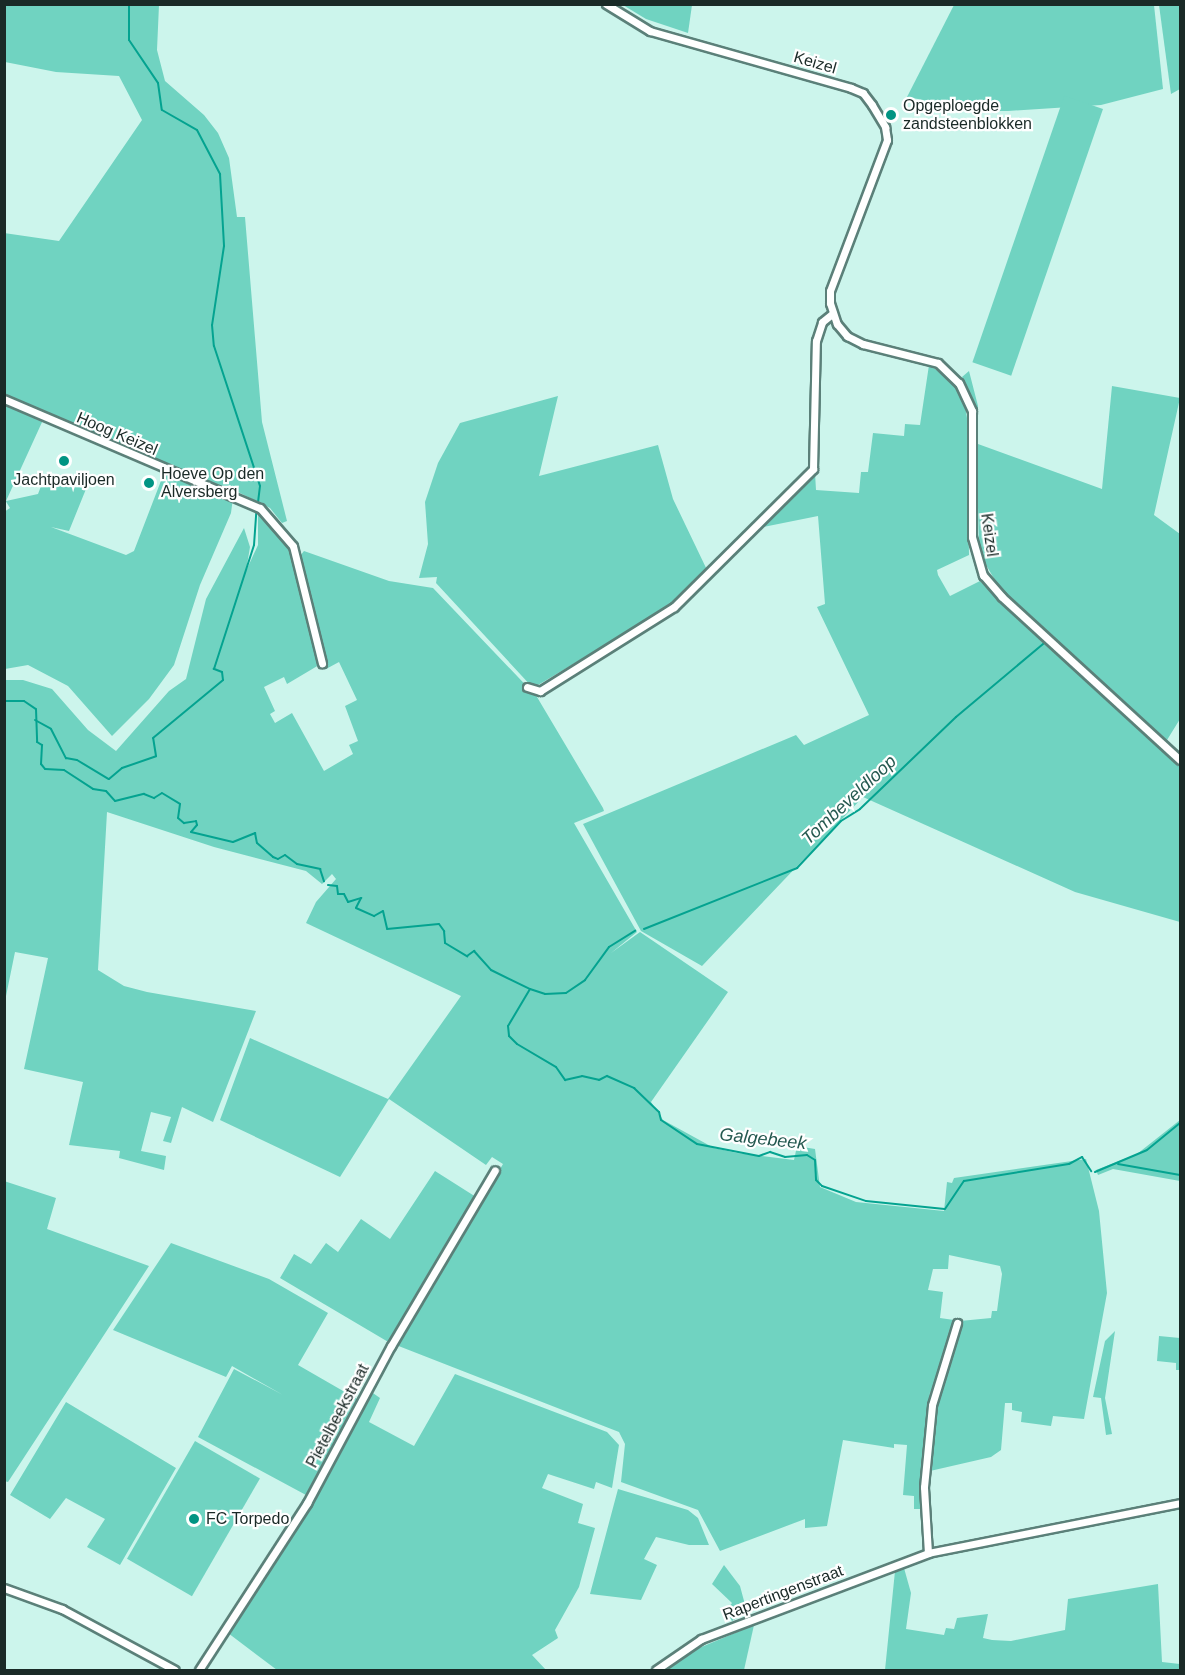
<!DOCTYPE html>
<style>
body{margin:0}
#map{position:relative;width:1185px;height:1675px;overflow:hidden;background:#ccf5ec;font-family:Arial,sans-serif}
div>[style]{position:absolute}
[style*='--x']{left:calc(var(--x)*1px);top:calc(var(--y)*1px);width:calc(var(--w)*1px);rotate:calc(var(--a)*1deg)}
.green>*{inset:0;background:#70d3c1;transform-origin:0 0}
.stream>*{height:2px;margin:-1px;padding:0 1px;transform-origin:1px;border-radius:1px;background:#04a390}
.roads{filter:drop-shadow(2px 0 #5b8079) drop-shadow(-2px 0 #5b8079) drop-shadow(0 2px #5b8079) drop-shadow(0 -2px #5b8079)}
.minor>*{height:7px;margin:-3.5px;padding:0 3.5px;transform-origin:3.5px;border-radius:3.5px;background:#fff}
.dots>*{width:16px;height:16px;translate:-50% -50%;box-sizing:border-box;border:3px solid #fff;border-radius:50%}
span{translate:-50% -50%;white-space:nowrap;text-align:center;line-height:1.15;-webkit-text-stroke:4.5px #fff;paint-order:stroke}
.street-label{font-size:16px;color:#1a2a27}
.poi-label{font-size:16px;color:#1a2a27}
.left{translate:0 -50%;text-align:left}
.water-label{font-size:18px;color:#255950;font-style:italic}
.frame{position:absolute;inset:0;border:6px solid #1a2a27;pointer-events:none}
</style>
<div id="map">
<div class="green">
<i style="clip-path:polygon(5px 5px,159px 5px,157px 50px,165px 81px,204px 115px,218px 133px,229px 158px,237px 217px,245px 217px,262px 422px,287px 521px,282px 523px,270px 508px,234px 490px,231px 513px,200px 585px,174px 665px,149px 699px,112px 736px,68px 686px,28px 665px,5px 669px,4px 512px,10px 508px,5px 500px,5px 403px,43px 420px,6px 501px,38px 494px,46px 473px,86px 489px,69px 531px,51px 527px,126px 555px,134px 551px,164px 473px,186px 482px,188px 475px,5px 394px,4px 233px,59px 241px,142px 120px,119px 76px,56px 72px,5px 62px)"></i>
<i style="clip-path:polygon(623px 5px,692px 5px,688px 33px,646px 19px)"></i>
<i style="clip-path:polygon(954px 5px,1154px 5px,1163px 89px,1101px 105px,1008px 111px,983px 111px,907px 97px)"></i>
<i style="clip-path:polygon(1159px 5px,1180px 5px,1180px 89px,1171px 94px)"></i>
<i style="left:1103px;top:109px;width:282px;height:41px;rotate:109deg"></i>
<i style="clip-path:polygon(929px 365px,952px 380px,965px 404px,967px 418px,969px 555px,937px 570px,938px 575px,950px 596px,980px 581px,1038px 636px,1044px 629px,999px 587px,979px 553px,976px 414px,962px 377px,969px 371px,978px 406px,978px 444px,1102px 489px,1112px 386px,1180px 398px,1154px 515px,1180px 534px,1180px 719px,1167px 740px,1180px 753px,1180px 922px,1075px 892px,863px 797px,702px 966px,641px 931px,583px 824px,796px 735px,804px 745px,869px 715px,817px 607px,825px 604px,818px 516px,758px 528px,815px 473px,816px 490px,859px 493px,861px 472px,868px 472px,873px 433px,904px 436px,905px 424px,920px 425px)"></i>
<i style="clip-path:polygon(558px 396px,539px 476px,658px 445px,673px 499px,708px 572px,669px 607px,533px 688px,436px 583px,437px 577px,419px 578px,428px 544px,425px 502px,438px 463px,460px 423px)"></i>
<i style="clip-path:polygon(258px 514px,268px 518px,293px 554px,319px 665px,287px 684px,284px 677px,264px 687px,275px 711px,270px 714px,275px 723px,292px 713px,324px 771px,353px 754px,349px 745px,358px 741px,345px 706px,357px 700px,339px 662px,326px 669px,300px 556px,304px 551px,389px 581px,433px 588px,537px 697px,603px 808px,604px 811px,574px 823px,637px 932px,611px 953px,640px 932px,728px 992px,651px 1102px,663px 1120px,714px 1148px,737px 1153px,794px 1160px,797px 1146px,815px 1149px,820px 1187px,856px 1202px,944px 1211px,947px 1182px,952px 1183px,954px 1178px,1086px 1159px,1099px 1211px,1107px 1293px,1084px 1419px,1053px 1416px,1051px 1426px,1021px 1422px,1022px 1412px,1012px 1410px,1012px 1403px,1005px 1403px,1001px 1450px,991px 1457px,930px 1471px,934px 1420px,960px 1321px,991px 1318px,992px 1311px,997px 1311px,1002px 1274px,1000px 1266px,949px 1255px,948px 1269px,933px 1269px,928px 1290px,943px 1292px,940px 1318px,954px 1320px,934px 1392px,930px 1392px,920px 1509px,914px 1509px,914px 1496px,903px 1495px,907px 1445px,894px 1444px,894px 1448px,843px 1440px,827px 1526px,805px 1528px,805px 1519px,720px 1551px,698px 1510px,621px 1482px,625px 1444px,619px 1432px,396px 1345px,503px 1164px,492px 1157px,486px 1165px,389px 1099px,340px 1177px,220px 1120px,250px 1038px,388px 1099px,461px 996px,306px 923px,316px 902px,336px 879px,332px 874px,322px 884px,306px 871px,214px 847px,107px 812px,98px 970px,124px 986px,147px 992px,256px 1011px,213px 1122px,182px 1107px,171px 1143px,163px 1141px,171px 1117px,151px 1112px,141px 1151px,166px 1156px,164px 1170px,119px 1158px,120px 1151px,69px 1145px,83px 1082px,24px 1069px,48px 958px,15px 952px,5px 1001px,5px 680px,23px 680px,52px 689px,88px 730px,116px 751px,169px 691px,186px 679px,206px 599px,244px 528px,250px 547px,246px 571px,258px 545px)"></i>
<i style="clip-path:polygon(1180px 1120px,1180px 1181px,1113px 1169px,1098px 1175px,1096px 1170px,1137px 1154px)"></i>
<i style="clip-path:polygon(435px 1171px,476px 1197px,390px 1343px,280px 1278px,294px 1254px,311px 1264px,326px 1243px,338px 1252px,361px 1219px,390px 1239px)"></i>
<i style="clip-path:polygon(4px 1181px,56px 1198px,47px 1229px,149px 1266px,8px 1482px,4px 1481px)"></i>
<i style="clip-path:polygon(171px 1243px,269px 1279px,328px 1313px,298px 1365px,357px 1399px,306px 1495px,198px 1437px,234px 1369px,283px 1395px,232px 1366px,226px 1377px,113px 1330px)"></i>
<i style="clip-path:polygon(1115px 1331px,1105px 1398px,1112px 1434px,1106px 1435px,1101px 1398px,1093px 1397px,1105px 1341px)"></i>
<i style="clip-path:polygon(1159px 1336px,1180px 1338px,1180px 1370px,1176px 1370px,1176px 1363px,1157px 1361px)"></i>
<i style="clip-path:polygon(455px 1374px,607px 1432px,619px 1445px,612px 1488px,596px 1482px,594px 1489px,548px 1474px,542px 1488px,583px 1504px,578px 1523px,595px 1528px,579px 1587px,555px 1630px,558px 1638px,532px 1655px,546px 1670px,277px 1670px,228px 1633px,309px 1504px,370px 1391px,380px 1398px,369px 1422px,414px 1446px)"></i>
<i style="clip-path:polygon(66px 1402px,176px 1468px,120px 1565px,87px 1547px,105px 1519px,66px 1498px,50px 1519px,10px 1495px)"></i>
<i style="left:195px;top:1441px;width:75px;height:136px;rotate:30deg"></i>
<i style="clip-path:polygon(618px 1489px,688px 1510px,698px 1518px,709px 1545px,689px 1545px,656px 1537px,644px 1559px,657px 1565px,641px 1600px,590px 1594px)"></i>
<i style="clip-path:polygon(724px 1565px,740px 1586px,747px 1612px,732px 1621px,726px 1611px,732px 1603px,712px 1584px)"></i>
<i style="clip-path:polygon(904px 1568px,911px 1593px,906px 1629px,944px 1635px,946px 1628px,954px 1629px,957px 1618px,988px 1614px,983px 1638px,992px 1640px,1011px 1641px,1065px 1630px,1068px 1599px,1158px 1584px,1162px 1662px,1180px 1664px,1180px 1670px,885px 1670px,895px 1571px)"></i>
<i style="clip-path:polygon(754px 1625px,744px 1670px,666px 1670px,692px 1651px)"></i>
</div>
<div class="stream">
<i style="--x:129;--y:4;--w:36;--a:90"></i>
<i style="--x:129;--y:40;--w:52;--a:56"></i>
<i style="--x:158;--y:83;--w:27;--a:82"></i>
<i style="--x:162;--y:110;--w:40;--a:29.7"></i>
<i style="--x:197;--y:130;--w:50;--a:62.4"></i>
<i style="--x:220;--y:174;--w:72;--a:86.8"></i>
<i style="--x:224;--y:246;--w:80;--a:98.6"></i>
<i style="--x:212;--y:325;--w:21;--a:85"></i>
<i style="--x:214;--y:346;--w:147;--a:71.8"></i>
<i style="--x:260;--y:486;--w:16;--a:97"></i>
<i style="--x:4;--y:701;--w:20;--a:0"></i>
<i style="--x:24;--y:701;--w:14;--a:34"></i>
<i style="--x:36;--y:709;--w:33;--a:88"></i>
<i style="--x:37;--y:742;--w:6;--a:31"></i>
<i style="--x:42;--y:745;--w:19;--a:93"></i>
<i style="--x:41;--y:764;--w:6;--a:51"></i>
<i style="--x:45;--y:769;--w:19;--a:3"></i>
<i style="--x:64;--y:770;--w:35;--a:33"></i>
<i style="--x:93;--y:789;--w:13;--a:9"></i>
<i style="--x:106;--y:791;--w:13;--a:48"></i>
<i style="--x:115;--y:801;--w:30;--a:-14"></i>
<i style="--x:144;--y:794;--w:11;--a:22"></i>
<i style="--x:154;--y:798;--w:9;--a:-32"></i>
<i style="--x:162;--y:793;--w:21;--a:31"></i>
<i style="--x:180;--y:804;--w:14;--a:98"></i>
<i style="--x:178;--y:818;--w:8;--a:40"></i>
<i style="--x:184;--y:823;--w:12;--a:-9"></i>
<i style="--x:196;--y:821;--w:4;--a:76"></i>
<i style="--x:197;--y:825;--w:9;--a:131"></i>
<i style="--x:191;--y:832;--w:43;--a:13.4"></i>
<i style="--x:233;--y:842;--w:24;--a:-22"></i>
<i style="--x:255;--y:833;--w:10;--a:79"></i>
<i style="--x:257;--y:843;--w:21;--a:41"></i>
<i style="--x:273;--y:857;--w:5;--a:22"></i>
<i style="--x:278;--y:859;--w:8;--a:-30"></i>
<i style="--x:285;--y:855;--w:15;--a:37"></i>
<i style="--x:297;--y:864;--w:24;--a:12"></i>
<i style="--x:320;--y:869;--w:13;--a:72"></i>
<i style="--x:35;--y:720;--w:18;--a:29"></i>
<i style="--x:51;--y:729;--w:33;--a:63"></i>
<i style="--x:66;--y:758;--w:11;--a:10"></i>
<i style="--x:77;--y:760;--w:37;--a:31"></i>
<i style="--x:109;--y:779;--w:17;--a:-40"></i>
<i style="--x:122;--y:768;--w:36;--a:-19"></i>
<i style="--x:156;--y:756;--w:18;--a:-99"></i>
<i style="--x:153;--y:738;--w:91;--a:-39.6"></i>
<i style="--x:223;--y:680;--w:8;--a:-97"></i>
<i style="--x:222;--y:672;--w:9;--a:-159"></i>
<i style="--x:214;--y:669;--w:130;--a:-72.1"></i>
<i style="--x:254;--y:545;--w:32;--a:-86"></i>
<i style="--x:328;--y:885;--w:9;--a:6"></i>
<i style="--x:337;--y:886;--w:8;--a:83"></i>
<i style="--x:338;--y:894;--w:6;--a:0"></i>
<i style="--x:344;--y:894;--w:9;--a:63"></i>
<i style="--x:348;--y:902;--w:14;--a:-17"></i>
<i style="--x:361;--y:898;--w:11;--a:117"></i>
<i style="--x:356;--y:908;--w:20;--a:24"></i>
<i style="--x:374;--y:916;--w:10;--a:-29"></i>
<i style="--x:383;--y:911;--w:18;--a:77"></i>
<i style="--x:387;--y:929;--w:52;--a:-5.5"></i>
<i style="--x:439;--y:924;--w:9;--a:54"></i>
<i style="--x:444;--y:931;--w:12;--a:85"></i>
<i style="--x:445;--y:943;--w:26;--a:31"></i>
<i style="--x:467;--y:956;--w:9;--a:-36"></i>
<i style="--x:474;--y:951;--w:25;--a:48"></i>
<i style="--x:491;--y:970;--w:43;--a:26"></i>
<i style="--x:530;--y:989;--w:43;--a:120.7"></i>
<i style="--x:508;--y:1026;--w:10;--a:84"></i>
<i style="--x:509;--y:1036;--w:11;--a:45"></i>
<i style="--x:517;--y:1044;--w:45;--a:30.5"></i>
<i style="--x:556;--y:1067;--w:16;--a:55"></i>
<i style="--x:565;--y:1080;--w:17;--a:-13"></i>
<i style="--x:582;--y:1076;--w:17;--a:13"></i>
<i style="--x:599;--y:1080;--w:9;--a:-27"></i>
<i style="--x:607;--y:1076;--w:30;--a:24"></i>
<i style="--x:634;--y:1088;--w:35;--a:44"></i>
<i style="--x:659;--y:1112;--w:8;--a:76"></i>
<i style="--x:661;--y:1120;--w:43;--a:33.7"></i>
<i style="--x:697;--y:1144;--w:63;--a:11"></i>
<i style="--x:759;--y:1156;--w:12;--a:-20"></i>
<i style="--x:770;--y:1152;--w:16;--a:18"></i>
<i style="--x:785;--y:1157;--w:22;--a:-5"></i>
<i style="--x:807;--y:1155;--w:9;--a:32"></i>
<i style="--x:815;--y:1160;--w:20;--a:87"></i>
<i style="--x:816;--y:1180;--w:8;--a:45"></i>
<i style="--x:822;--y:1186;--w:46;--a:18.8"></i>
<i style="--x:866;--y:1201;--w:79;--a:5.8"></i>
<i style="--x:945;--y:1209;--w:34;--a:-56"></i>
<i style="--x:964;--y:1181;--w:106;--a:-9.2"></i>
<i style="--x:1069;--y:1164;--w:15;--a:-28"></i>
<i style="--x:1082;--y:1157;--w:17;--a:57"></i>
<i style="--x:644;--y:929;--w:165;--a:-21.7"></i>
<i style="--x:797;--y:868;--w:64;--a:-46.9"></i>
<i style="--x:841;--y:821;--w:22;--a:-32"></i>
<i style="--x:860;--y:809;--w:133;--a:-43.8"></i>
<i style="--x:956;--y:717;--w:114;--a:-40"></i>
<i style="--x:530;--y:989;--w:16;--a:18"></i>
<i style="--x:545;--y:994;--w:21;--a:-3"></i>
<i style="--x:566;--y:993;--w:23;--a:-34"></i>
<i style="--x:585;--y:980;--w:41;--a:-54"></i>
<i style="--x:609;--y:947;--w:31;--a:-32"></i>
<i style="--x:1118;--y:1164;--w:63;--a:10.1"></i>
<i style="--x:1095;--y:1172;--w:56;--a:-22.9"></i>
<i style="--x:1147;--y:1150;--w:43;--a:-39.3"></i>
</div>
<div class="roads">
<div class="minor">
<i style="--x:606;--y:4;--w:52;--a:31.5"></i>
<i style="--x:650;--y:31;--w:209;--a:15.8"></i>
<i style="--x:851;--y:88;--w:13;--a:23"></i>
<i style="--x:863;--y:93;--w:15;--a:53"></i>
<i style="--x:872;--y:105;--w:26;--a:59"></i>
<i style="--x:885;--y:127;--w:13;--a:81"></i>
<i style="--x:887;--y:140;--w:161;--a:110.7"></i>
<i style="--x:830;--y:291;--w:12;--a:90"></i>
<i style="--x:830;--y:303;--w:22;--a:72"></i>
<i style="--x:837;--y:324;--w:16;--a:50"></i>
<i style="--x:847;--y:336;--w:18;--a:27"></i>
<i style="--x:863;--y:344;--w:77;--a:14.2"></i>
<i style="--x:938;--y:363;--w:29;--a:44"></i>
<i style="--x:959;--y:383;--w:31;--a:65"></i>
<i style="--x:972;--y:411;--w:126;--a:90"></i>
<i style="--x:972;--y:537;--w:40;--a:74"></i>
<i style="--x:983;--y:575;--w:29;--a:49"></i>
<i style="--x:1002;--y:597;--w:241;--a:42.5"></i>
<i style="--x:4;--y:399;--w:278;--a:23.1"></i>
<i style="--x:260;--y:508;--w:50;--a:49"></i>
<i style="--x:293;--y:546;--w:121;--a:76.1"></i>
<i style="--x:527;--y:687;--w:14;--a:17"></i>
<i style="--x:540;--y:691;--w:158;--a:-32.1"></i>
<i style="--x:674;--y:607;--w:196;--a:-44.8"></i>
<i style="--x:813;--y:469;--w:128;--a:-88.7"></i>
<i style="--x:816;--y:341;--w:20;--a:-72"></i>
<i style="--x:822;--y:322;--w:14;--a:-39"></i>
<i style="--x:928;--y:1553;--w:66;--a:-93.5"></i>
<i style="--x:924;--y:1487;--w:82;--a:-84.4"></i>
<i style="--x:932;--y:1405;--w:86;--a:-73"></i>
<i style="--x:4;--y:1588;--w:62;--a:19.9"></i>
<i style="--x:62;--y:1609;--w:128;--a:28.4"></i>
<i style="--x:199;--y:1670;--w:199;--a:-57.1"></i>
<i style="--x:307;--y:1503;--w:178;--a:-61.9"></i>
<i style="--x:391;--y:1346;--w:204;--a:-59.4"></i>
<i style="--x:656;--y:1670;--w:55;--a:-34.6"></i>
<i style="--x:701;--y:1639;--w:243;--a:-20.7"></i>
<i style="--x:928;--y:1553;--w:257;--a:-11.2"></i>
</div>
</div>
<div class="dots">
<i style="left:891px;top:115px;background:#019483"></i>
<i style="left:64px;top:461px;background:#019483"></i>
<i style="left:149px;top:483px;background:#019483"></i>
<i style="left:194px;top:1519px;background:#019483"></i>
</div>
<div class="street-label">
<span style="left:815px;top:63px;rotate:16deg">Keizel</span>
<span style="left:117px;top:434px;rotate:23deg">Hoog Keizel</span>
<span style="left:989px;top:535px;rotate:82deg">Keizel</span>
<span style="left:338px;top:1416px;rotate:-62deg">Pietelbeekstraat</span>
<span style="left:783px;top:1593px;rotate:-21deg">Rapertingenstraat</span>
</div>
<div class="poi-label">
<span class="left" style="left:903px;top:115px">Opgeploegde<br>zandsteenblokken</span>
<span class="left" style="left:161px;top:483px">Hoeve Op den<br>Alversberg</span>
<span style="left:64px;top:480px">Jachtpaviljoen</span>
<span class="left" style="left:206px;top:1519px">FC Torpedo</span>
</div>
<div class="water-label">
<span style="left:849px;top:800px;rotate:-43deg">Tombeveldloop</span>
<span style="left:763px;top:1139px;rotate:6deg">Galgebeek</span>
</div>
<div class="frame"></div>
</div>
